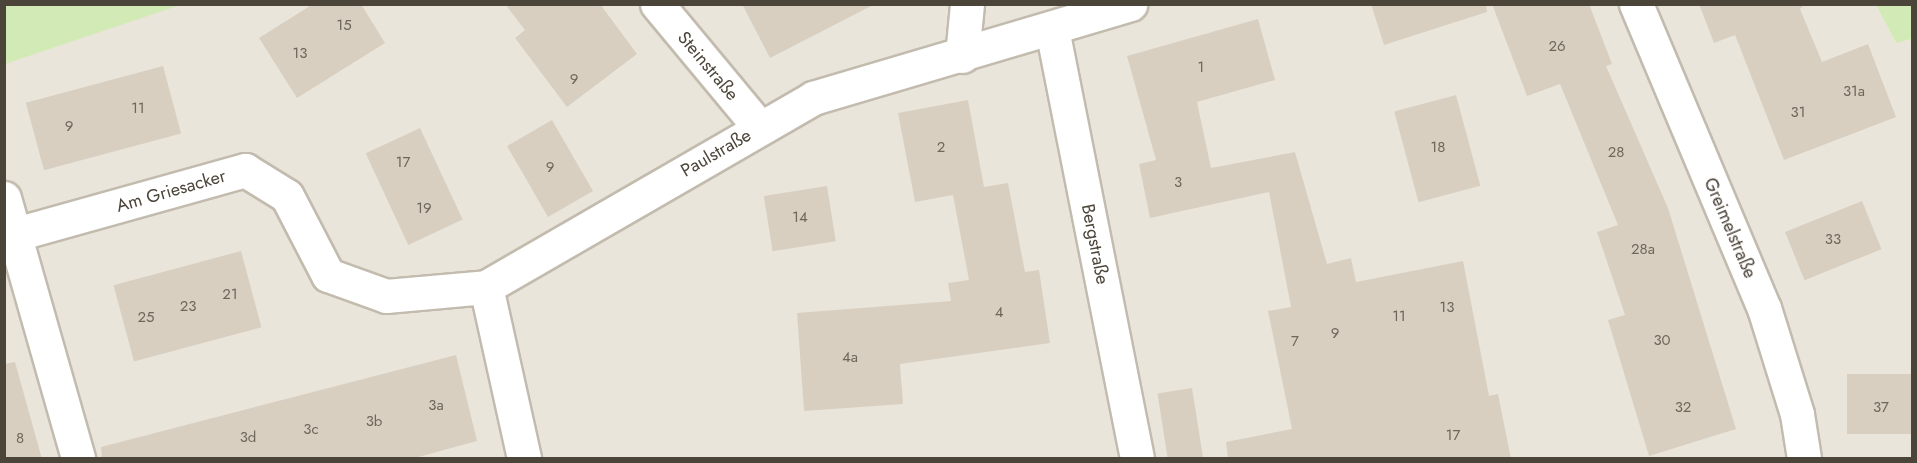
<!DOCTYPE html>
<meta charset="utf-8">
<style>
body{margin:0}
#map{position:relative;width:1917px;height:463px;overflow:hidden;background:#f6f3ec;font-family:Jost,sans-serif}
div>[style]{position:absolute}
[style*='--x']{left:calc(var(--x)*1px);top:calc(var(--y)*1px);width:calc(var(--w)*1px);rotate:calc(var(--a)*1deg)}
.residential>*{inset:0;background:#eae5da}
.green>*{inset:0;background:#d2eab5}
.building>*{inset:0;background:#d8cfc1;transform-origin:0 0}
.roads{filter:drop-shadow(2px 0 #c2bbae) drop-shadow(-2px 0 #c2bbae) drop-shadow(0 2px #c2bbae) drop-shadow(0 -2px #c2bbae)}
.minor>*{height:33px;margin:-16.5px;padding:0 16.5px;transform-origin:16.5px;border-radius:16.5px;background:#fff}
span{translate:-50% -50%;white-space:nowrap;text-align:center;line-height:1.15;-webkit-text-stroke:5px #fff;paint-order:stroke}
.number-label{font-size:15px;color:#6e675b}
.number-label span{-webkit-text-stroke-width:0}
.street-label{font-size:18px;color:#4b4439}
.frame{position:absolute;inset:0;border:6px solid #4b4439;pointer-events:none}
</style>
<div id="map">
<div class="residential">
<i style="clip-path:polygon(4px 5px,1876px 5px,1896px 43px,1912px 39px,1912px 458px,5px 458px)"></i>
</div>
<div class="green">
<i style="clip-path:polygon(5px 4px,180px 4px,180px 5px,5px 64px)"></i>
<i style="clip-path:polygon(1876px 5px,1912px 5px,1912px 39px,1896px 43px)"></i>
</div>
<div class="building">
<i style="clip-path:polygon(313px 4px,361px 4px,385px 43px,297px 98px,259px 38px)"></i>
<i style="clip-path:polygon(505px 4px,600px 4px,637px 54px,567px 107px,515px 38px,525px 30px)"></i>
<i style="clip-path:polygon(742px 4px,875px 4px,770px 58px)"></i>
<i style="clip-path:polygon(1371px 4px,1486px 4px,1487px 12px,1384px 45px)"></i>
<i style="clip-path:polygon(1492px 4px,1589px 4px,1612px 64px,1606px 66px,1668px 208px,1736px 429px,1649px 456px,1608px 320px,1625px 315px,1597px 232px,1618px 225px,1560px 84px,1527px 96px)"></i>
<i style="clip-path:polygon(1699px 4px,1805px 4px,1800px 9px,1822px 62px,1868px 44px,1896px 117px,1784px 160px,1735px 35px,1714px 43px)"></i>
<i style="clip-path:polygon(1258px 19px,1275px 80px,1197px 102px,1211px 168px,1295px 152px,1327px 264px,1351px 258px,1356px 282px,1463px 261px,1489px 396px,1498px 394px,1511px 459px,1228px 459px,1226px 442px,1292px 429px,1268px 311px,1291px 307px,1269px 192px,1150px 218px,1139px 164px,1156px 160px,1127px 56px)"></i>
<i style="left:163px;top:66px;width:70px;height:142px;rotate:75deg"></i>
<i style="left:1456px;top:95px;width:94px;height:64px;rotate:75deg"></i>
<i style="clip-path:polygon(968px 100px,984px 187px,1008px 183px,1025px 272px,1039px 270px,1050px 343px,900px 364px,903px 404px,804px 411px,797px 313px,951px 301px,948px 283px,969px 280px,953px 195px,915px 202px,898px 113px)"></i>
<i style="left:552px;top:120px;width:82px;height:52px;rotate:60deg"></i>
<i style="left:420px;top:128px;width:101px;height:60px;rotate:65deg"></i>
<i style="left:827px;top:186px;width:56px;height:64px;rotate:81deg"></i>
<i style="left:1862px;top:201px;width:52px;height:83px;rotate:68deg"></i>
<i style="left:241px;top:251px;width:79px;height:132px;rotate:75deg"></i>
<i style="clip-path:polygon(456px 355px,477px 441px,411px 459px,102px 459px,101px 447px)"></i>
<i style="clip-path:polygon(15px 362px,42px 459px,4px 459px,4px 364px)"></i>
<i style="left:1912px;top:374px;width:60px;height:65px;rotate:90deg"></i>
<i style="left:1192px;top:388px;width:72px;height:35px;rotate:81deg"></i>
</div>
<div class="roads">
<div class="minor">
<i style="--x:657;--y:4;--w:160;--a:50.3"></i>
<i style="--x:1636;--y:4;--w:330;--a:67.2"></i>
<i style="--x:1764;--y:308;--w:111;--a:72.7"></i>
<i style="--x:1797;--y:414;--w:45;--a:81"></i>
<i style="--x:1052;--y:29;--w:437;--a:78.8"></i>
<i style="--x:962;--y:56;--w:52;--a:-84.5"></i>
<i style="--x:4;--y:198;--w:270;--a:74.1"></i>
<i style="--x:16;--y:234;--w:238;--a:-15.6"></i>
<i style="--x:245;--y:170;--w:49;--a:31.8"></i>
<i style="--x:287;--y:196;--w:89;--a:62.6"></i>
<i style="--x:328;--y:275;--w:62;--a:19.9"></i>
<i style="--x:386;--y:296;--w:100;--a:-5.1"></i>
<i style="--x:524;--y:458;--w:175;--a:-102.5"></i>
<i style="--x:486;--y:287;--w:378;--a:-30"></i>
<i style="--x:813;--y:98;--w:331;--a:-16.5"></i>
</div>
</div>
<div class="number-label">
<span style="left:344px;top:26px">15</span>
<span style="left:1557px;top:47px">26</span>
<span style="left:300px;top:54px">13</span>
<span style="left:1201px;top:68px">1</span>
<span style="left:574px;top:80px">9</span>
<span style="left:1854px;top:92px">31a</span>
<span style="left:138px;top:109px">11</span>
<span style="left:1798px;top:113px">31</span>
<span style="left:69px;top:127px">9</span>
<span style="left:941px;top:148px">2</span>
<span style="left:1438px;top:148px">18</span>
<span style="left:1616px;top:153px">28</span>
<span style="left:403px;top:163px">17</span>
<span style="left:550px;top:168px">9</span>
<span style="left:1178px;top:183px">3</span>
<span style="left:424px;top:209px">19</span>
<span style="left:800px;top:218px">14</span>
<span style="left:1833px;top:240px">33</span>
<span style="left:1643px;top:250px">28a</span>
<span style="left:230px;top:295px">21</span>
<span style="left:188px;top:307px">23</span>
<span style="left:1447px;top:308px">13</span>
<span style="left:999px;top:313px">4</span>
<span style="left:1399px;top:317px">11</span>
<span style="left:146px;top:318px">25</span>
<span style="left:1335px;top:334px">9</span>
<span style="left:1662px;top:341px">30</span>
<span style="left:1295px;top:342px">7</span>
<span style="left:850px;top:358px">4a</span>
<span style="left:436px;top:406px">3a</span>
<span style="left:1683px;top:408px">32</span>
<span style="left:1881px;top:408px">37</span>
<span style="left:374px;top:422px">3b</span>
<span style="left:311px;top:430px">3c</span>
<span style="left:1453px;top:436px">17</span>
<span style="left:248px;top:438px">3d</span>
<span style="left:20px;top:439px">8</span>
</div>
<div class="street-label">
<span style="left:708px;top:66px;rotate:50deg">Steinstraße</span>
<span style="left:716px;top:153px;rotate:-30deg">Paulstraße</span>
<span style="left:171px;top:191px;rotate:-16deg">Am Griesacker</span>
<span style="left:1730px;top:228px;rotate:67deg">Greimelstraße</span>
<span style="left:1095px;top:244px;rotate:79deg">Bergstraße</span>
</div>
<div class="frame"></div>
</div>
